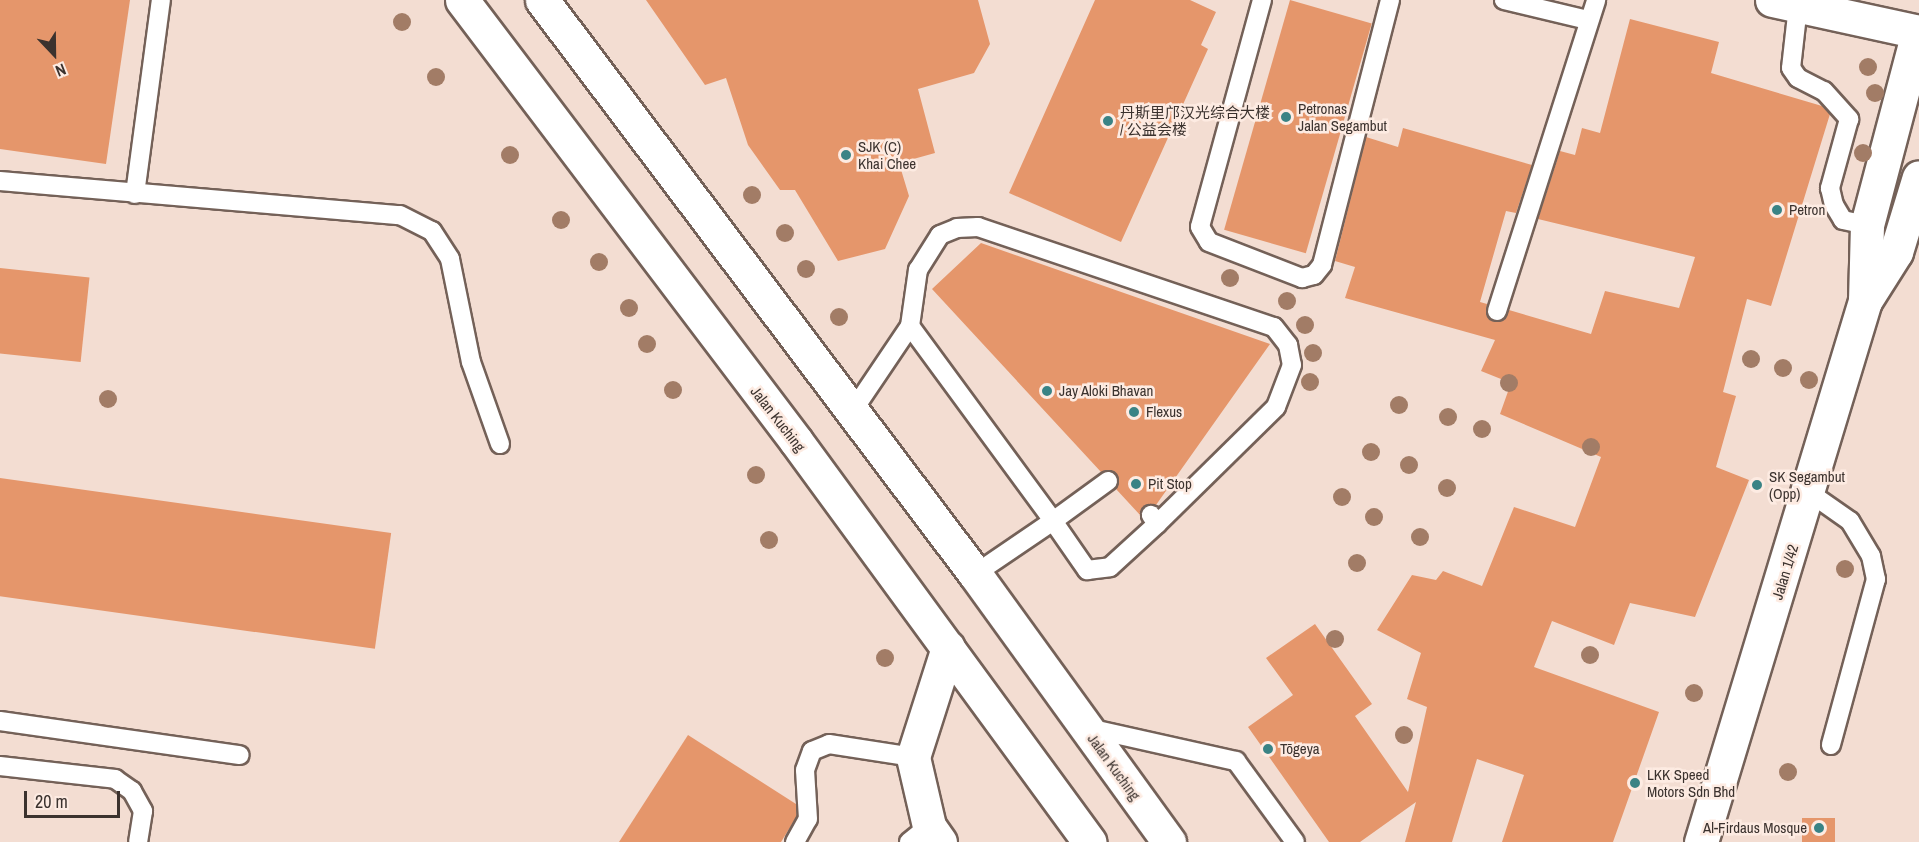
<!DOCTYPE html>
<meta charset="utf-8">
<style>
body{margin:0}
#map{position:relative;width:1919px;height:842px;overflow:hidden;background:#f3ddd2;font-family:"Archivo Narrow","Noto Sans SC",sans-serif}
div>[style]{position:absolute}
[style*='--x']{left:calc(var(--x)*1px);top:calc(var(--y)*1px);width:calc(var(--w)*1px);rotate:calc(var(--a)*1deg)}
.building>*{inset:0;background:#e5966b;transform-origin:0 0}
.roads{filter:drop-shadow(2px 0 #746158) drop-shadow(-2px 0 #746158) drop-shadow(0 2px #746158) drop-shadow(0 -2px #746158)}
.service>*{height:18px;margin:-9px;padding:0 9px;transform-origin:9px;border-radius:9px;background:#fff}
.minor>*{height:33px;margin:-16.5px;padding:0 16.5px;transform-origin:16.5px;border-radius:16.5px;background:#fff}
.tertiary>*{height:33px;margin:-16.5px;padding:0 16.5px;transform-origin:16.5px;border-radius:16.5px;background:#fff}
.secondary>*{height:33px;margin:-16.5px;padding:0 16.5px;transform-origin:16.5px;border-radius:16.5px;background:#fff}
.trunk>*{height:33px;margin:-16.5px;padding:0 16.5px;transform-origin:16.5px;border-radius:16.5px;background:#fff}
.trees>*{width:18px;height:18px;margin:-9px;border-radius:50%;background:#a27c66}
.dots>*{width:16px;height:16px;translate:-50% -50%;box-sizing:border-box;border:3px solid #fdebe2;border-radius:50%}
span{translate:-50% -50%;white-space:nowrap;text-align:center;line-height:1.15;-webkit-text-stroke:5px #fdebe2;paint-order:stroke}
.poi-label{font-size:15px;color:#3b322e}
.left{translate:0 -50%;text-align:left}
.right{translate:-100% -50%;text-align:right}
.street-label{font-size:15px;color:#3b322e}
.north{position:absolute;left:24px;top:24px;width:60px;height:60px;-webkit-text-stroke:4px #fdebe2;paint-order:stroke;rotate:158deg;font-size:16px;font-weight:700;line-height:24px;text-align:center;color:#3b322e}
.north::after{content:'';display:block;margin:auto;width:21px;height:27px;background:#3b322e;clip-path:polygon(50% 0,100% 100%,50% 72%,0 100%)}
.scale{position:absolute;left:24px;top:791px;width:96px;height:27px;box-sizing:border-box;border:3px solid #3b322e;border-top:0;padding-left:8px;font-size:18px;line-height:21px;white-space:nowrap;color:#3b322e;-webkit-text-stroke:4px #fdebe2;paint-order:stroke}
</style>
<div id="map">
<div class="building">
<i style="clip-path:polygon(0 0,130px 0,106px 164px,0 149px)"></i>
<i style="clip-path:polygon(646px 0,978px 0,990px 44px,974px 73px,918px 89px,935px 153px,899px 163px,909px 196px,885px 249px,838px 261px,795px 190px,780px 190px,748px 145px,726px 78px,705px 85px)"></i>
<i style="clip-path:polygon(1095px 0,1190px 0,1216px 12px,1201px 45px,1208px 49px,1121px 242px,1009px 193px)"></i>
<i style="left:1290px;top:0;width:85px;height:239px;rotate:16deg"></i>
<i style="clip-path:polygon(1630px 19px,1719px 42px,1711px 73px,1822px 106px,1830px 114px,1771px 306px,1747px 299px,1723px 392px,1736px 396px,1716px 467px,1749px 480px,1695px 617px,1630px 603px,1614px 645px,1552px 621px,1534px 667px,1659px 712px,1613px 842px,1502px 842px,1524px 775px,1477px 759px,1452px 842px,1405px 842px,1416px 802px,1360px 842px,1329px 842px,1248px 727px,1293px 695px,1266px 658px,1315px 624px,1372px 704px,1355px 716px,1408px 792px,1427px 707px,1407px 699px,1421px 653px,1377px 630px,1412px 575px,1436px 580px,1443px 571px,1482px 586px,1514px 507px,1575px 527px,1601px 457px,1500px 414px,1511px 383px,1481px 371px,1495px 340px,1345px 298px,1355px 267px,1335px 261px,1366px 137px,1398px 147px,1403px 128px,1532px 165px,1516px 213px,1506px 211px,1480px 302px,1487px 304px,1486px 314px,1493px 321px,1504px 320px,1509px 310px,1591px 334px,1605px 291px,1679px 308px,1695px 257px,1538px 219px,1560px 151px,1575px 155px,1582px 128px,1600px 133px)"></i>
<i style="clip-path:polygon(981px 243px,1270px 344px,1156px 505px,1145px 505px,1140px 515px,1116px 489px,1117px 474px,1101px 472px,932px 289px)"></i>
<i style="left:0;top:268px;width:90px;height:85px;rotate:6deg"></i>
<i style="left:0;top:478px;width:395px;height:117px;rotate:8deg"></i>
<i style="clip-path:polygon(688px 735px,796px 804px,797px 816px,781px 842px,619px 842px)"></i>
<i style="left:1802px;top:818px;width:33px;height:24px"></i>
</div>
<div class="roads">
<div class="service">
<i style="--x:1262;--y:0;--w:235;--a:105.3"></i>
<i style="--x:1200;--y:227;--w:17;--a:59"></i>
<i style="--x:1209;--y:242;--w:100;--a:21.2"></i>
<i style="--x:1302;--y:278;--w:12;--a:-14"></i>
<i style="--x:1314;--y:275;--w:13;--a:-51"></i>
<i style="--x:1322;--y:265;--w:274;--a:-75.6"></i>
<i style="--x:1504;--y:0;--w:86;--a:13.4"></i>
<i style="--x:1798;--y:6;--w:62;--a:96.4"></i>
<i style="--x:1791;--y:68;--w:12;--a:55"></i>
<i style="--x:1798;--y:78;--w:29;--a:27"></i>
<i style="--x:1824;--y:91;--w:38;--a:48"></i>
<i style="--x:1849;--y:119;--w:72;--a:105.4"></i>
<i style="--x:1830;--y:188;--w:17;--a:77"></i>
<i style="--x:1834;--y:205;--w:17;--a:59"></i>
<i style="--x:1843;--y:220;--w:25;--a:12"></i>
<i style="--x:0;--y:181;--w:401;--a:4.9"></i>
<i style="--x:400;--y:215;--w:36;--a:27"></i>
<i style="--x:432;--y:231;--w:33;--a:57"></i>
<i style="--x:450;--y:259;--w:105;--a:78.5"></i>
<i style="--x:471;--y:362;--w:87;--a:70.5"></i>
<i style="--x:135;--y:194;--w:196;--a:-82.4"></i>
<i style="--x:1497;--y:311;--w:326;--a:-72.3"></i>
<i style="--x:910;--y:326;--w:57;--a:-81.9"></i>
<i style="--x:918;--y:270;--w:41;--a:-57.8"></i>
<i style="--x:940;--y:235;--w:18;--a:-22"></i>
<i style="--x:957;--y:228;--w:21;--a:-3"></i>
<i style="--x:978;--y:227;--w:312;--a:18.7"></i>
<i style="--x:1274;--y:327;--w:23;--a:52"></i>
<i style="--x:1288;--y:345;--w:20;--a:79"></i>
<i style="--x:1292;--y:365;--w:45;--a:110.9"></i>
<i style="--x:1276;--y:407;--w:167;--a:135.5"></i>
<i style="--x:852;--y:412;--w:104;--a:-56"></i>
<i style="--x:910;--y:326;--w:242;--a:53.7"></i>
<i style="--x:1053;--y:521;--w:94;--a:145.8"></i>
<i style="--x:1108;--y:481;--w:68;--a:144"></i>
<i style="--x:1053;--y:521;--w:60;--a:55.2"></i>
<i style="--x:1087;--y:570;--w:23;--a:-7"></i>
<i style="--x:1110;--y:567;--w:64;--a:-42.5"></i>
<i style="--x:1157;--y:524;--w:11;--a:-124"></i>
<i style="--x:1810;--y:493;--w:49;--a:35"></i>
<i style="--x:1850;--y:521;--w:41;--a:59"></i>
<i style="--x:1871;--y:556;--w:24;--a:78"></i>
<i style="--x:1876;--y:579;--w:172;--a:105.2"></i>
<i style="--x:0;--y:721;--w:242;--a:8.1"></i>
<i style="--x:1088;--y:728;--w:152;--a:12.6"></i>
<i style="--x:1236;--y:761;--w:100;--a:53.9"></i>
<i style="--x:0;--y:766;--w:116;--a:6.4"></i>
<i style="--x:115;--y:779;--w:21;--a:35"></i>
<i style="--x:132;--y:791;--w:23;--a:61"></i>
<i style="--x:143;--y:811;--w:31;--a:99"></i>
<i style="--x:795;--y:842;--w:26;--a:-61"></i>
<i style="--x:808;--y:819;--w:49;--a:-93.5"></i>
<i style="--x:805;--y:770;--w:20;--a:-70"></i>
<i style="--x:812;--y:751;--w:18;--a:-22"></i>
<i style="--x:829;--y:744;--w:85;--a:8.8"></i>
<i style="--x:909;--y:842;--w:26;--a:-39"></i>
</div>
<div class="minor">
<i style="--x:940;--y:842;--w:19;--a:-125"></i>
<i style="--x:929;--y:826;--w:71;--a:-103.1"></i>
<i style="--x:913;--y:757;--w:115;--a:-72.3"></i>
</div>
<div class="tertiary">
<i style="--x:1865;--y:301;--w:76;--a:-88.5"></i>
<i style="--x:1867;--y:225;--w:200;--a:-75.2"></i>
<i style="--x:1701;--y:842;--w:565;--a:-73.14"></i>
<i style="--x:1865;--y:301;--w:58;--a:-57.7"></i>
<i style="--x:1896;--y:252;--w:78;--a:-73"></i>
</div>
<div class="secondary">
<i style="--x:1772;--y:0;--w:150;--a:12.3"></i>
</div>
<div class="trunk">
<i style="--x:462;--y:0;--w:553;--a:52.86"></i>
<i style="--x:796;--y:441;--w:497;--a:53.8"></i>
<i style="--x:542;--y:0;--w:719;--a:52.97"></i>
<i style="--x:975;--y:574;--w:331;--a:54.1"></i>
</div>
</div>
<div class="trees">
<i style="left:402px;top:22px"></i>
<i style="left:1868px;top:67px"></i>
<i style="left:436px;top:77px"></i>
<i style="left:1875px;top:93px"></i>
<i style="left:1863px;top:153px"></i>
<i style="left:510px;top:155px"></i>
<i style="left:752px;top:195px"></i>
<i style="left:561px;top:220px"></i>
<i style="left:785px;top:233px"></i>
<i style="left:599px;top:262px"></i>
<i style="left:806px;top:269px"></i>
<i style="left:1230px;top:278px"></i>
<i style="left:1287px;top:301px"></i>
<i style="left:629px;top:308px"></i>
<i style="left:839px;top:317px"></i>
<i style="left:1305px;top:325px"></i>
<i style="left:647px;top:344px"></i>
<i style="left:1313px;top:353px"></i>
<i style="left:1751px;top:359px"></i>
<i style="left:1783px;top:368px"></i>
<i style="left:1809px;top:380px"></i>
<i style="left:1310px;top:382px"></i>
<i style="left:1509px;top:383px"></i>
<i style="left:673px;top:390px"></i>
<i style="left:108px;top:399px"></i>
<i style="left:1399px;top:405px"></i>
<i style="left:1448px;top:417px"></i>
<i style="left:1482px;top:429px"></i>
<i style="left:1591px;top:447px"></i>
<i style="left:1371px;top:452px"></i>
<i style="left:1409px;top:465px"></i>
<i style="left:756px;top:475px"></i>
<i style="left:1447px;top:488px"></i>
<i style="left:1342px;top:497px"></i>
<i style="left:1374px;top:517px"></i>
<i style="left:1420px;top:537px"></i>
<i style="left:769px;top:540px"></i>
<i style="left:1357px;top:563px"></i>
<i style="left:1845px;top:569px"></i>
<i style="left:1335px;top:639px"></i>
<i style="left:1590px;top:655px"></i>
<i style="left:885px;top:658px"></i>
<i style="left:1694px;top:693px"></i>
<i style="left:1404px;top:735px"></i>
<i style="left:1788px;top:772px"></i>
</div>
<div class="dots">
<i style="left:1286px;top:117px;background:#3a8385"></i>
<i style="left:1108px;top:121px;background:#3a8385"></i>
<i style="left:846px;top:155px;background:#3a8385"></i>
<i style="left:1777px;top:210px;background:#3a8385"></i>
<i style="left:1047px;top:391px;background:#3a8385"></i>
<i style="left:1134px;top:412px;background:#3a8385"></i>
<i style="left:1136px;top:484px;background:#3a8385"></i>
<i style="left:1757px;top:485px;background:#3a8385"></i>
<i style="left:1268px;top:749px;background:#3a8385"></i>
<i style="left:1635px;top:783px;background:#3a8385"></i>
<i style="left:1819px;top:828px;background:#3a8385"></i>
</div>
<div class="poi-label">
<span class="left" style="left:1298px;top:117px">Petronas<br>Jalan Segambut</span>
<span class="left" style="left:1120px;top:121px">丹斯里邝汉光综合大楼<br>/ 公益会楼</span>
<span class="left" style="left:858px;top:155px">SJK (C)<br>Khai Chee</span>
<span class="left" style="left:1789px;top:210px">Petron</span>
<span class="left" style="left:1059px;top:391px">Jay Aloki Bhavan</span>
<span class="left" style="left:1146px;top:412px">Flexus</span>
<span class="left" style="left:1769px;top:485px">SK Segambut<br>(Opp)</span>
<span class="left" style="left:1148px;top:484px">Pit Stop</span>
<span class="left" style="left:1280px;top:749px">Tōgeya</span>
<span class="left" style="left:1647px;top:783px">LKK Speed<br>Motors Sdn Bhd</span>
<span class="right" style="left:1807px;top:828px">Al-Firdaus Mosque</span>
</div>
<div class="street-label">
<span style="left:778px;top:419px;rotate:52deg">Jalan Kuching</span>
<span style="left:1785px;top:572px;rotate:-73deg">Jalan 1/42</span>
<span style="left:1114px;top:767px;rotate:54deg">Jalan Kuching</span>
</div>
<div class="north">N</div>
<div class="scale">20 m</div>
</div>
